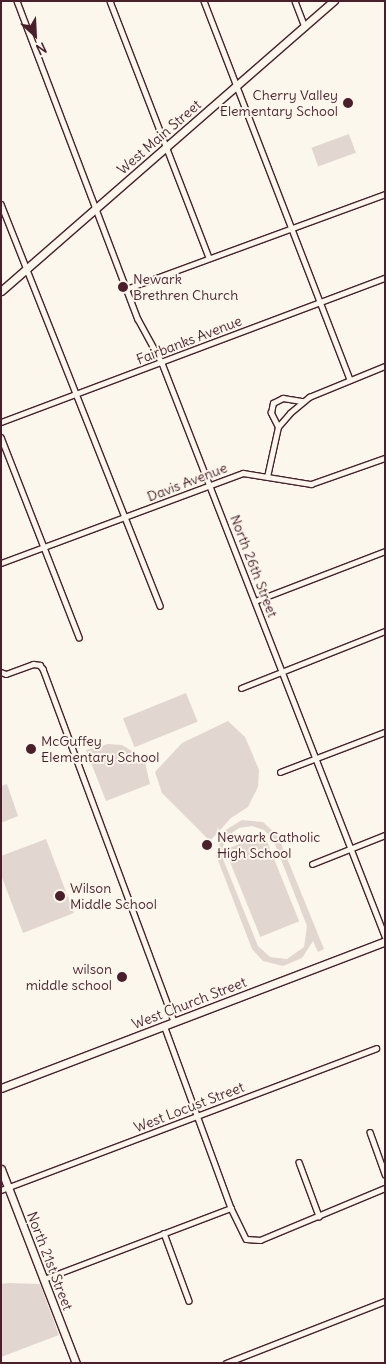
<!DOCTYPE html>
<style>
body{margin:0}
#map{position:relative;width:386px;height:1364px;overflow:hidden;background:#fbf7ec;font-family:Delius,sans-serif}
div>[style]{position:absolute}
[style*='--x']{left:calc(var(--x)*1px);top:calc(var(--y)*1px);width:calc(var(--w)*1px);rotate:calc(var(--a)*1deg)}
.green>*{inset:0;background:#e2d7d0;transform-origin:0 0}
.roads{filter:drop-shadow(1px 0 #4a1f2b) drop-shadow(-1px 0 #4a1f2b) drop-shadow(0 1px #4a1f2b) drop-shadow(0 -1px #4a1f2b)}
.street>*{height:4.5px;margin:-2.25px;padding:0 2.25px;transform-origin:2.25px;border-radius:2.25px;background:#fbf7ec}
.secondary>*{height:7px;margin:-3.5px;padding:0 3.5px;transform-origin:3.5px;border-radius:3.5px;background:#fbf7ec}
.dots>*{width:14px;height:14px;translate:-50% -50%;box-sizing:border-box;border:2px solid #fbf7ec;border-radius:50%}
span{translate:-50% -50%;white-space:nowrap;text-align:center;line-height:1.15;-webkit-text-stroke:4px #fbf7ec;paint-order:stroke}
.poi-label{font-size:14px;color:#4a1f2b}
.right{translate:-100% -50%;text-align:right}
.left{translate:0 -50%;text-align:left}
.street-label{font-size:14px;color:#4a1f2b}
.frame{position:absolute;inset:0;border:2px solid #4a1f2b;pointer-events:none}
.north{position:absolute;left:10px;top:10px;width:50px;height:50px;-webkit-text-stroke:4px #fbf7ec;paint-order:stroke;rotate:155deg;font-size:14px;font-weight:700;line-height:20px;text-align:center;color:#4a1f2b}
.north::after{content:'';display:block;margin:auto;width:18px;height:22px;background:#4a1f2b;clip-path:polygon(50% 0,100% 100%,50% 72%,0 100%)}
</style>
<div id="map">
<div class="green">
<i style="left:349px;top:134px;width:20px;height:40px;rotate:70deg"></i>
<i style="left:186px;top:693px;width:31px;height:68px;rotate:68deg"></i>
<i style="clip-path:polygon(228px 721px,245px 737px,252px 753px,259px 770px,258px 787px,248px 807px,231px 818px,210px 841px,162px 793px,155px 772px,182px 743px)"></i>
<i style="clip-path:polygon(108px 744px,122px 745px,144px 758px,150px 784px,106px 801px,86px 750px)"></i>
<i style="clip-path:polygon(7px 784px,18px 816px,1px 823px,1px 786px)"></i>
<i style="clip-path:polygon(evenodd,242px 820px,263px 822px,278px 836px,324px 949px,318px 952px,313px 941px,302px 958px,283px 966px,263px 961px,252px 949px,216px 855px,224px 831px,242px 820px,252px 826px,264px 830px,273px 839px,307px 926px,304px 947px,287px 959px,270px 957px,258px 946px,223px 859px,223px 846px,229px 835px,239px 828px,252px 826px)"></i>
<i style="left:264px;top:834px;width:94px;height:42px;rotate:68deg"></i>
<i style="clip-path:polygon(46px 839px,74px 913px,23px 933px,1px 875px,1px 856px)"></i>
<i style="clip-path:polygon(8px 1283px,40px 1284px,59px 1335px,1px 1357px,1px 1284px)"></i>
</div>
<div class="roads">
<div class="street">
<i style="--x:17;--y:1;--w:340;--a:69.2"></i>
<i style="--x:138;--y:319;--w:50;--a:61.4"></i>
<i style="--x:162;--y:363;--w:615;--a:68.74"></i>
<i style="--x:110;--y:1;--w:274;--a:68.9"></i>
<i style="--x:204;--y:1;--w:406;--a:68.9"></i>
<i style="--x:295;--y:1;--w:28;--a:69"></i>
<i style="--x:1;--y:204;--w:432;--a:68.4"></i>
<i style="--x:126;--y:289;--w:276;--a:-20.1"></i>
<i style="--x:1;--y:422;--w:410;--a:-20.6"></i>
<i style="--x:278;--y:427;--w:16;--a:-117"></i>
<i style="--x:271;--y:413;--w:10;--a:-79"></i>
<i style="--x:273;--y:403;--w:11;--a:-27"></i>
<i style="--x:283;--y:398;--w:20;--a:9"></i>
<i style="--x:1;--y:437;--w:215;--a:68.7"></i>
<i style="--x:267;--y:477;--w:51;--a:-77.6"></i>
<i style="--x:278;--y:427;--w:18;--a:-49"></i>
<i style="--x:290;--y:413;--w:25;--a:-40"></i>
<i style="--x:309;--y:397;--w:82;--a:-22.2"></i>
<i style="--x:1;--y:563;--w:258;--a:-20.4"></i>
<i style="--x:243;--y:473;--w:69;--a:9.2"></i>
<i style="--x:311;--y:484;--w:78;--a:-19.4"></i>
<i style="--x:255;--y:601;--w:139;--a:-21"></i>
<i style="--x:1;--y:672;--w:5;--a:22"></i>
<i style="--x:6;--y:674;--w:29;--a:-20"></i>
<i style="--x:33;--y:664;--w:7;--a:8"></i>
<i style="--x:40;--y:665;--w:5;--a:53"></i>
<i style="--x:43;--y:669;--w:376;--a:69.6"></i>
<i style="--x:241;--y:688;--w:155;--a:-21.6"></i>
<i style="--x:280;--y:772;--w:112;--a:-20.9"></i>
<i style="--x:312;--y:864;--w:79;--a:-21.7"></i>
<i style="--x:164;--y:1025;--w:195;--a:69.9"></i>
<i style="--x:231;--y:1208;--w:34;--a:64"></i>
<i style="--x:246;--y:1239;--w:14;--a:4"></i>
<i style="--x:260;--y:1240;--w:135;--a:-22.6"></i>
<i style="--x:370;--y:1132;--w:45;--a:70.3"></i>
<i style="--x:299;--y:1162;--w:58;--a:69.7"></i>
<i style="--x:1;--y:1190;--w:401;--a:-20.7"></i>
<i style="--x:164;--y:1233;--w:72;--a:69.8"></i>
<i style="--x:44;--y:1279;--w:200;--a:-20.8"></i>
<i style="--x:226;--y:1363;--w:171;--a:-21.3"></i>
</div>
<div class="secondary">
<i style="--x:1;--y:291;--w:442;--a:-41.1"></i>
<i style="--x:1;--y:1088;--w:411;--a:-20.9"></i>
<i style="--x:1;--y:1169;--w:208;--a:68.9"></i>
</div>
</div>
<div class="dots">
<i style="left:348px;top:103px;background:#4a1f2b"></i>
<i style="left:123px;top:287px;background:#4a1f2b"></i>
<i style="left:31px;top:749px;background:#4a1f2b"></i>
<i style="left:207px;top:845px;background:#4a1f2b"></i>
<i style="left:60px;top:896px;background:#4a1f2b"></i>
<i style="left:122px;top:977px;background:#4a1f2b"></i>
</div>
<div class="poi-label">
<span class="right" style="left:338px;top:103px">Cherry Valley<br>Elementary School</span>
<span class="left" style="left:133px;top:287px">Newark<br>Brethren Church</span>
<span class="left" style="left:41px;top:749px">McGuffey<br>Elementary School</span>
<span class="left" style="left:217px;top:845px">Newark Catholic<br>High School</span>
<span class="left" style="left:70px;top:896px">Wilson<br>Middle School</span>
<span class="right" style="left:112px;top:977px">wilson<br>middle school</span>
</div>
<div class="street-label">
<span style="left:159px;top:137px;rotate:-41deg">West Main Street</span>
<span style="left:189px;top:340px;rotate:-21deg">Fairbanks Avenue</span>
<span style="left:187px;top:482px;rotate:-21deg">Davis Avenue</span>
<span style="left:254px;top:566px;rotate:69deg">North 26th Street</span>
<span style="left:189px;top:1003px;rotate:-21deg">West Church Street</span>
<span style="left:189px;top:1107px;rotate:-21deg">West Locust Street</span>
<span style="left:50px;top:1261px;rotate:69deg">North 21st Street</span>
</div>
<div class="frame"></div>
<div class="north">N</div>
</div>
